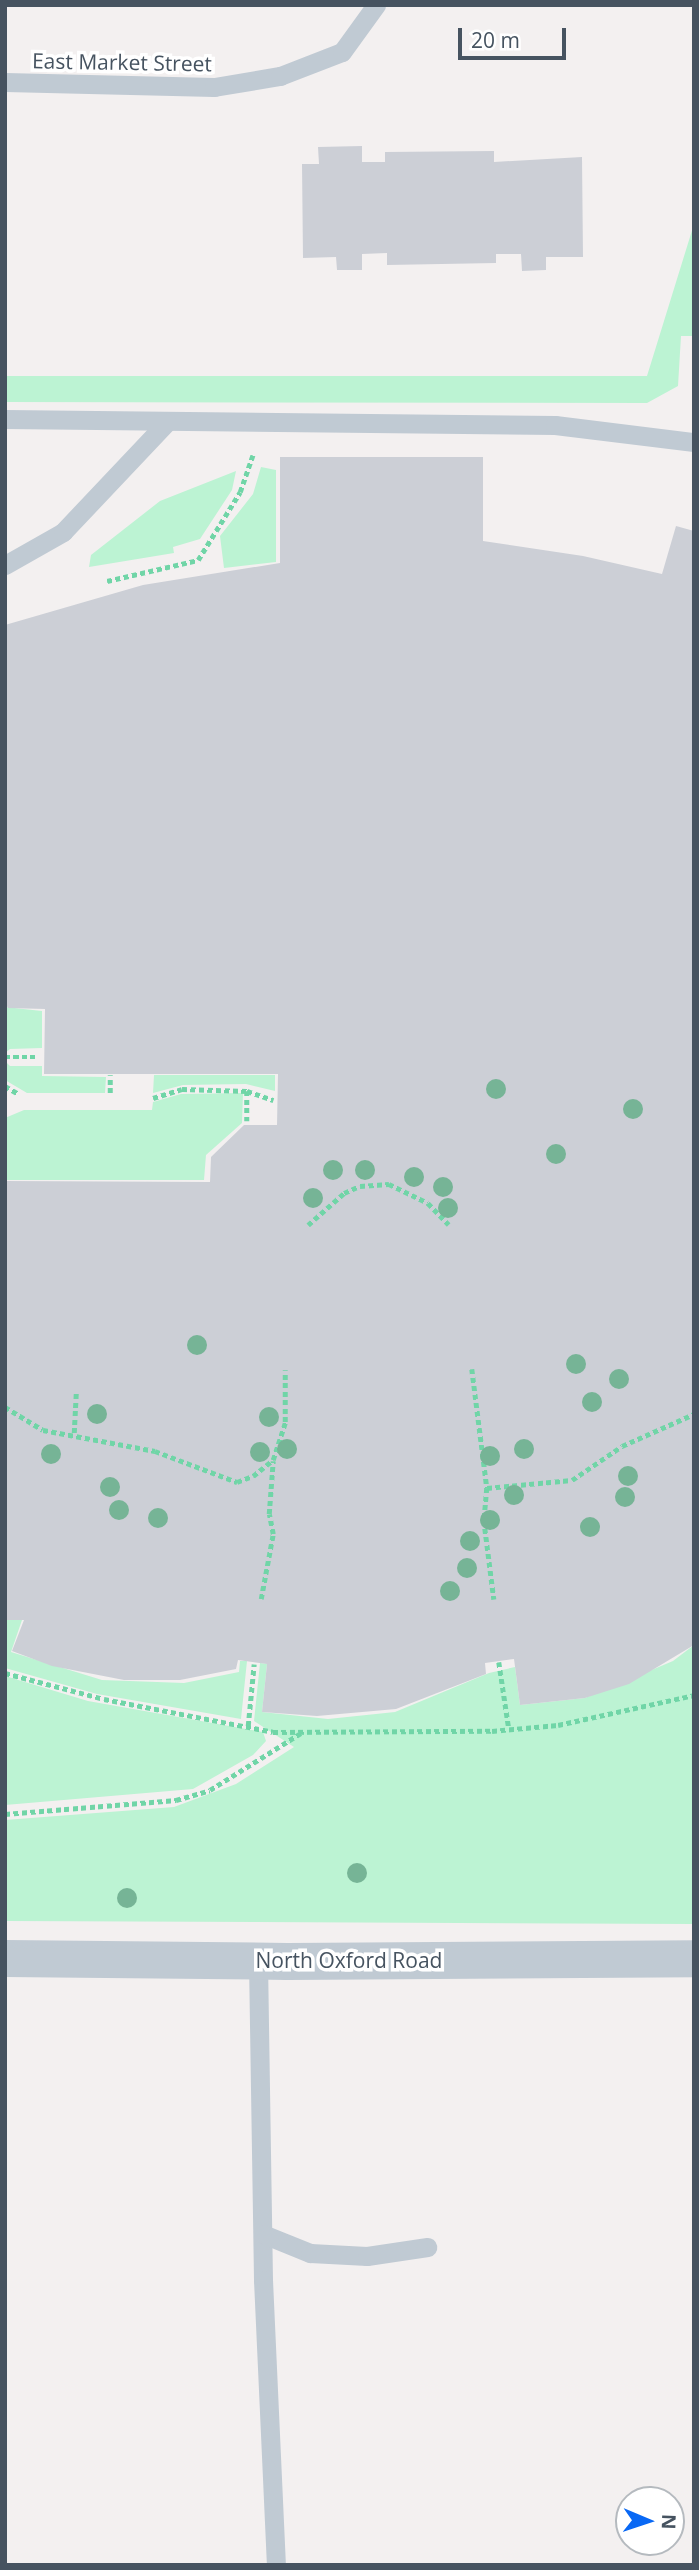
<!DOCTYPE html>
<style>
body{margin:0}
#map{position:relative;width:699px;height:2570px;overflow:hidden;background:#f3f0f0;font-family:"Open Sans",sans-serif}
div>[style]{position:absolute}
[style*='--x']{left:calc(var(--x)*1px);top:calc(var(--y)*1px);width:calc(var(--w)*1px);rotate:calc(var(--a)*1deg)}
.green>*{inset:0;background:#bcf3d3}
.building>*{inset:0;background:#cccfd6}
.path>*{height:4.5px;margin-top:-2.25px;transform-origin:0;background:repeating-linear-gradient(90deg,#70d5a7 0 5px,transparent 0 8.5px)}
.lane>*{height:19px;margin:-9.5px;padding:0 9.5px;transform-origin:9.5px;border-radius:9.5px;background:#c0cad3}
.street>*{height:37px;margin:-18.5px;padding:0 18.5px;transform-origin:18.5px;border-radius:18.5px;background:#c0cad3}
.trees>*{width:20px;height:20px;margin:-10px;border-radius:50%;background:#76b496}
span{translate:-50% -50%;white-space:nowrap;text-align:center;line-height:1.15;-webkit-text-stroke:7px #fff;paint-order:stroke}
.street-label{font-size:21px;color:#465360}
.frame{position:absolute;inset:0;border:7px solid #465360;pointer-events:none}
.north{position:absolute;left:615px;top:2486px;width:70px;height:70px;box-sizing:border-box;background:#fff;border:2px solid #b5babf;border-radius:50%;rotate:92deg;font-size:19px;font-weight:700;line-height:28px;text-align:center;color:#465360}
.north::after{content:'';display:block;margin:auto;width:24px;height:32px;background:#0968f4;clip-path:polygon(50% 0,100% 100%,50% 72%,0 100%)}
.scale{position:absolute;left:458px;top:28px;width:108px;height:32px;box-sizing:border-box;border:4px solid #465360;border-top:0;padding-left:9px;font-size:21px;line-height:24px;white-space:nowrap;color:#465360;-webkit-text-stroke:5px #fff;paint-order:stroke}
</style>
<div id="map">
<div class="green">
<i style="clip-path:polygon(694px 224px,694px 336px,681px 336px,678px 386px,647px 403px,5px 402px,5px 376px,647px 376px)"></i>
<i style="clip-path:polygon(261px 467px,276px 470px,276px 562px,224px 568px,220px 536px,253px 494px)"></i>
<i style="clip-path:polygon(236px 471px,232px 490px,200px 539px,173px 547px,174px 553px,89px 567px,91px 555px,160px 501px)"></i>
<i style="clip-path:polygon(5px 1007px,42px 1011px,42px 1048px,10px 1049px,5px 1053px)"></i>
<i style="clip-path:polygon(5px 1061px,10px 1066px,42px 1066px,42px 1076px,106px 1077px,105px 1093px,27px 1093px,5px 1080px)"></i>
<i style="clip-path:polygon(154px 1075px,275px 1075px,275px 1091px,246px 1084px,183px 1085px,153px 1093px)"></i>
<i style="clip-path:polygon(243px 1093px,242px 1123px,206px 1155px,204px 1180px,5px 1180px,5px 1118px,24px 1110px,152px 1110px,153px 1102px,181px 1094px)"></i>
<i style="clip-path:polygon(5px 1620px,22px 1620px,11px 1652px,102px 1680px,184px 1683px,239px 1672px,240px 1661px,247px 1661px,241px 1719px,97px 1694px,5px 1668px)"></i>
<i style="clip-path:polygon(694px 1645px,694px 1924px,5px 1921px,5px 1820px,174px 1807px,236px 1784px,294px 1747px,254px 1721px,260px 1663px,267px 1664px,262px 1712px,328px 1719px,395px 1712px,489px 1673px,515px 1667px,520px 1705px,585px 1698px,673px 1661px)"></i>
<i style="clip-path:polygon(5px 1676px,88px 1701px,263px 1732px,266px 1741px,253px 1755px,193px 1789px,5px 1805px)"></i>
</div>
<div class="building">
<i style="clip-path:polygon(362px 146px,362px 162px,385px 162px,385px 152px,494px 151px,494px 162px,582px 157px,583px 257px,546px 257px,546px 270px,522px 271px,521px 254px,496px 254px,496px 263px,387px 265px,387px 253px,362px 254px,362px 270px,337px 270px,336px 257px,303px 258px,302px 164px,319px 164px,318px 147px)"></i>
<i style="clip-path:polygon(280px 457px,483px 457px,483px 541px,583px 556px,662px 574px,676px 526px,694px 531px,694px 1645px,629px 1684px,585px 1698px,520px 1705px,514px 1659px,485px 1663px,486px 1674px,396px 1709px,317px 1716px,262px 1712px,267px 1664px,238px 1660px,236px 1669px,180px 1680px,124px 1680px,52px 1666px,12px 1651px,24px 1620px,5px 1620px,5px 1181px,210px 1182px,211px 1157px,244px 1125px,277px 1125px,278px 1074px,44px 1074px,45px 1009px,8px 1008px,5px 1003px,5px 625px,143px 585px,280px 563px)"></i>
</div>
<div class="path">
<i style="--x:107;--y:581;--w:93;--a:-13"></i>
<i style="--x:198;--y:560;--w:80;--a:-58.3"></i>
<i style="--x:240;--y:492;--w:39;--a:-71"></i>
<i style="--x:5;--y:1057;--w:33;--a:0"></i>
<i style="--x:5;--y:1086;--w:16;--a:30"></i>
<i style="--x:247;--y:1091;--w:30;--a:90"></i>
<i style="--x:110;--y:1093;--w:18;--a:-90"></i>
<i style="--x:153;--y:1098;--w:30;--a:-17"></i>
<i style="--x:182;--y:1089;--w:65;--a:1.8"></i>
<i style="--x:247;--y:1091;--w:28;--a:19"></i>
<i style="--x:308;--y:1225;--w:48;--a:-41.6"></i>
<i style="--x:344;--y:1193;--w:17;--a:-24"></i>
<i style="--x:360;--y:1186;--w:29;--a:-4"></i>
<i style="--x:389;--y:1184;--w:43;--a:26"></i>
<i style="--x:428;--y:1203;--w:30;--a:46"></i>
<i style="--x:472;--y:1369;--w:120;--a:82.8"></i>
<i style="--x:487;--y:1488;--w:85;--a:-5.4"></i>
<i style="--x:572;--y:1480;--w:60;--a:-34.2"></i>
<i style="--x:622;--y:1446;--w:79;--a:-24"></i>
<i style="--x:5;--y:1407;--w:44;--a:31.2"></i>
<i style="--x:43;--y:1430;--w:114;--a:10.6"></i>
<i style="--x:155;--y:1451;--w:88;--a:20.7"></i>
<i style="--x:237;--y:1482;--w:17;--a:-21"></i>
<i style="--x:253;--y:1476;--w:26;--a:-39"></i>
<i style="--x:273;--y:1460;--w:40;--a:-72"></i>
<i style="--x:285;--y:1422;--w:52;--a:-90"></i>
<i style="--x:74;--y:1433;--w:40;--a:-87.1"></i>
<i style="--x:487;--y:1488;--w:32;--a:95"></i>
<i style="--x:484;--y:1520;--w:80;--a:82.8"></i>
<i style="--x:261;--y:1599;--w:66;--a:-79.5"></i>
<i style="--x:273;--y:1534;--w:20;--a:-101"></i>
<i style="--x:269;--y:1514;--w:53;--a:-85.7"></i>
<i style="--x:499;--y:1662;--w:68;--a:81.5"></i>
<i style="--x:5;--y:1673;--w:102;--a:14.7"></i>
<i style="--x:104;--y:1699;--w:172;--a:11"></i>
<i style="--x:273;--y:1732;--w:219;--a:-0.3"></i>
<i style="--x:492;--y:1731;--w:66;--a:-5.2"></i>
<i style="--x:558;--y:1725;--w:139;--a:-12.4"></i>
<i style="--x:248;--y:1726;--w:62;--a:-84.5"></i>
<i style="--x:5;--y:1814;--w:172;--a:-4.7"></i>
<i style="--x:176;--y:1800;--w:35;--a:-16"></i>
<i style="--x:210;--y:1790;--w:107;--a:-32.1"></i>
</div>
<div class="lane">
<i style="--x:5;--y:82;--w:209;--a:1.4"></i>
<i style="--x:214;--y:87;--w:67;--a:-9.5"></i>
<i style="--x:280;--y:76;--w:66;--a:-21.2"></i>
<i style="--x:342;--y:52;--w:58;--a:-54.1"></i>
<i style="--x:5;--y:419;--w:550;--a:0.63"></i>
<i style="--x:555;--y:425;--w:140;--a:7"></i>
<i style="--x:5;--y:565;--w:67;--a:-29.6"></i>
<i style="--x:63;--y:532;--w:151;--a:-46.6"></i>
<i style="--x:258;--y:1961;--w:319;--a:89.1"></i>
<i style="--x:263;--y:2280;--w:285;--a:87.4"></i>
<i style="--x:263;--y:2234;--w:51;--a:22"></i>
<i style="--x:310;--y:2253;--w:57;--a:3"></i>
<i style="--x:367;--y:2256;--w:61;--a:-8.5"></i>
</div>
<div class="street">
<i style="--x:5;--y:1958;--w:282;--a:0.6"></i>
<i style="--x:287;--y:1961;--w:407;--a:-0.4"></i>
</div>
<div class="trees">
<i style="left:496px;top:1089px"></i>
<i style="left:633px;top:1109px"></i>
<i style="left:556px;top:1154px"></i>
<i style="left:333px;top:1170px"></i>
<i style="left:365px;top:1170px"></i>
<i style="left:414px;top:1177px"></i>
<i style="left:443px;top:1187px"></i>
<i style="left:313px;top:1198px"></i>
<i style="left:448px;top:1208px"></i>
<i style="left:197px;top:1345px"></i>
<i style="left:576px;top:1364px"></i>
<i style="left:619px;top:1379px"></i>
<i style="left:592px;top:1402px"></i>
<i style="left:97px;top:1414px"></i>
<i style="left:269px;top:1417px"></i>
<i style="left:287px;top:1449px"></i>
<i style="left:524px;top:1449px"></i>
<i style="left:260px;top:1452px"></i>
<i style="left:51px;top:1454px"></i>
<i style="left:490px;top:1456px"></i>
<i style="left:628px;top:1476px"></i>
<i style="left:110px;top:1487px"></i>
<i style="left:514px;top:1495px"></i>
<i style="left:625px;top:1497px"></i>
<i style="left:119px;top:1510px"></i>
<i style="left:158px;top:1518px"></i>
<i style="left:490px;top:1520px"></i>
<i style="left:590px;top:1527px"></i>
<i style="left:470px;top:1541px"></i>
<i style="left:467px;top:1568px"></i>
<i style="left:450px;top:1591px"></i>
<i style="left:357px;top:1873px"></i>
<i style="left:127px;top:1898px"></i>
</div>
<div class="street-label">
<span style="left:122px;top:62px;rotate:1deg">East Market Street</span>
<span style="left:349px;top:1960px">North Oxford Road</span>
</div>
<div class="frame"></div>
<div class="north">N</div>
<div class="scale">20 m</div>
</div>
